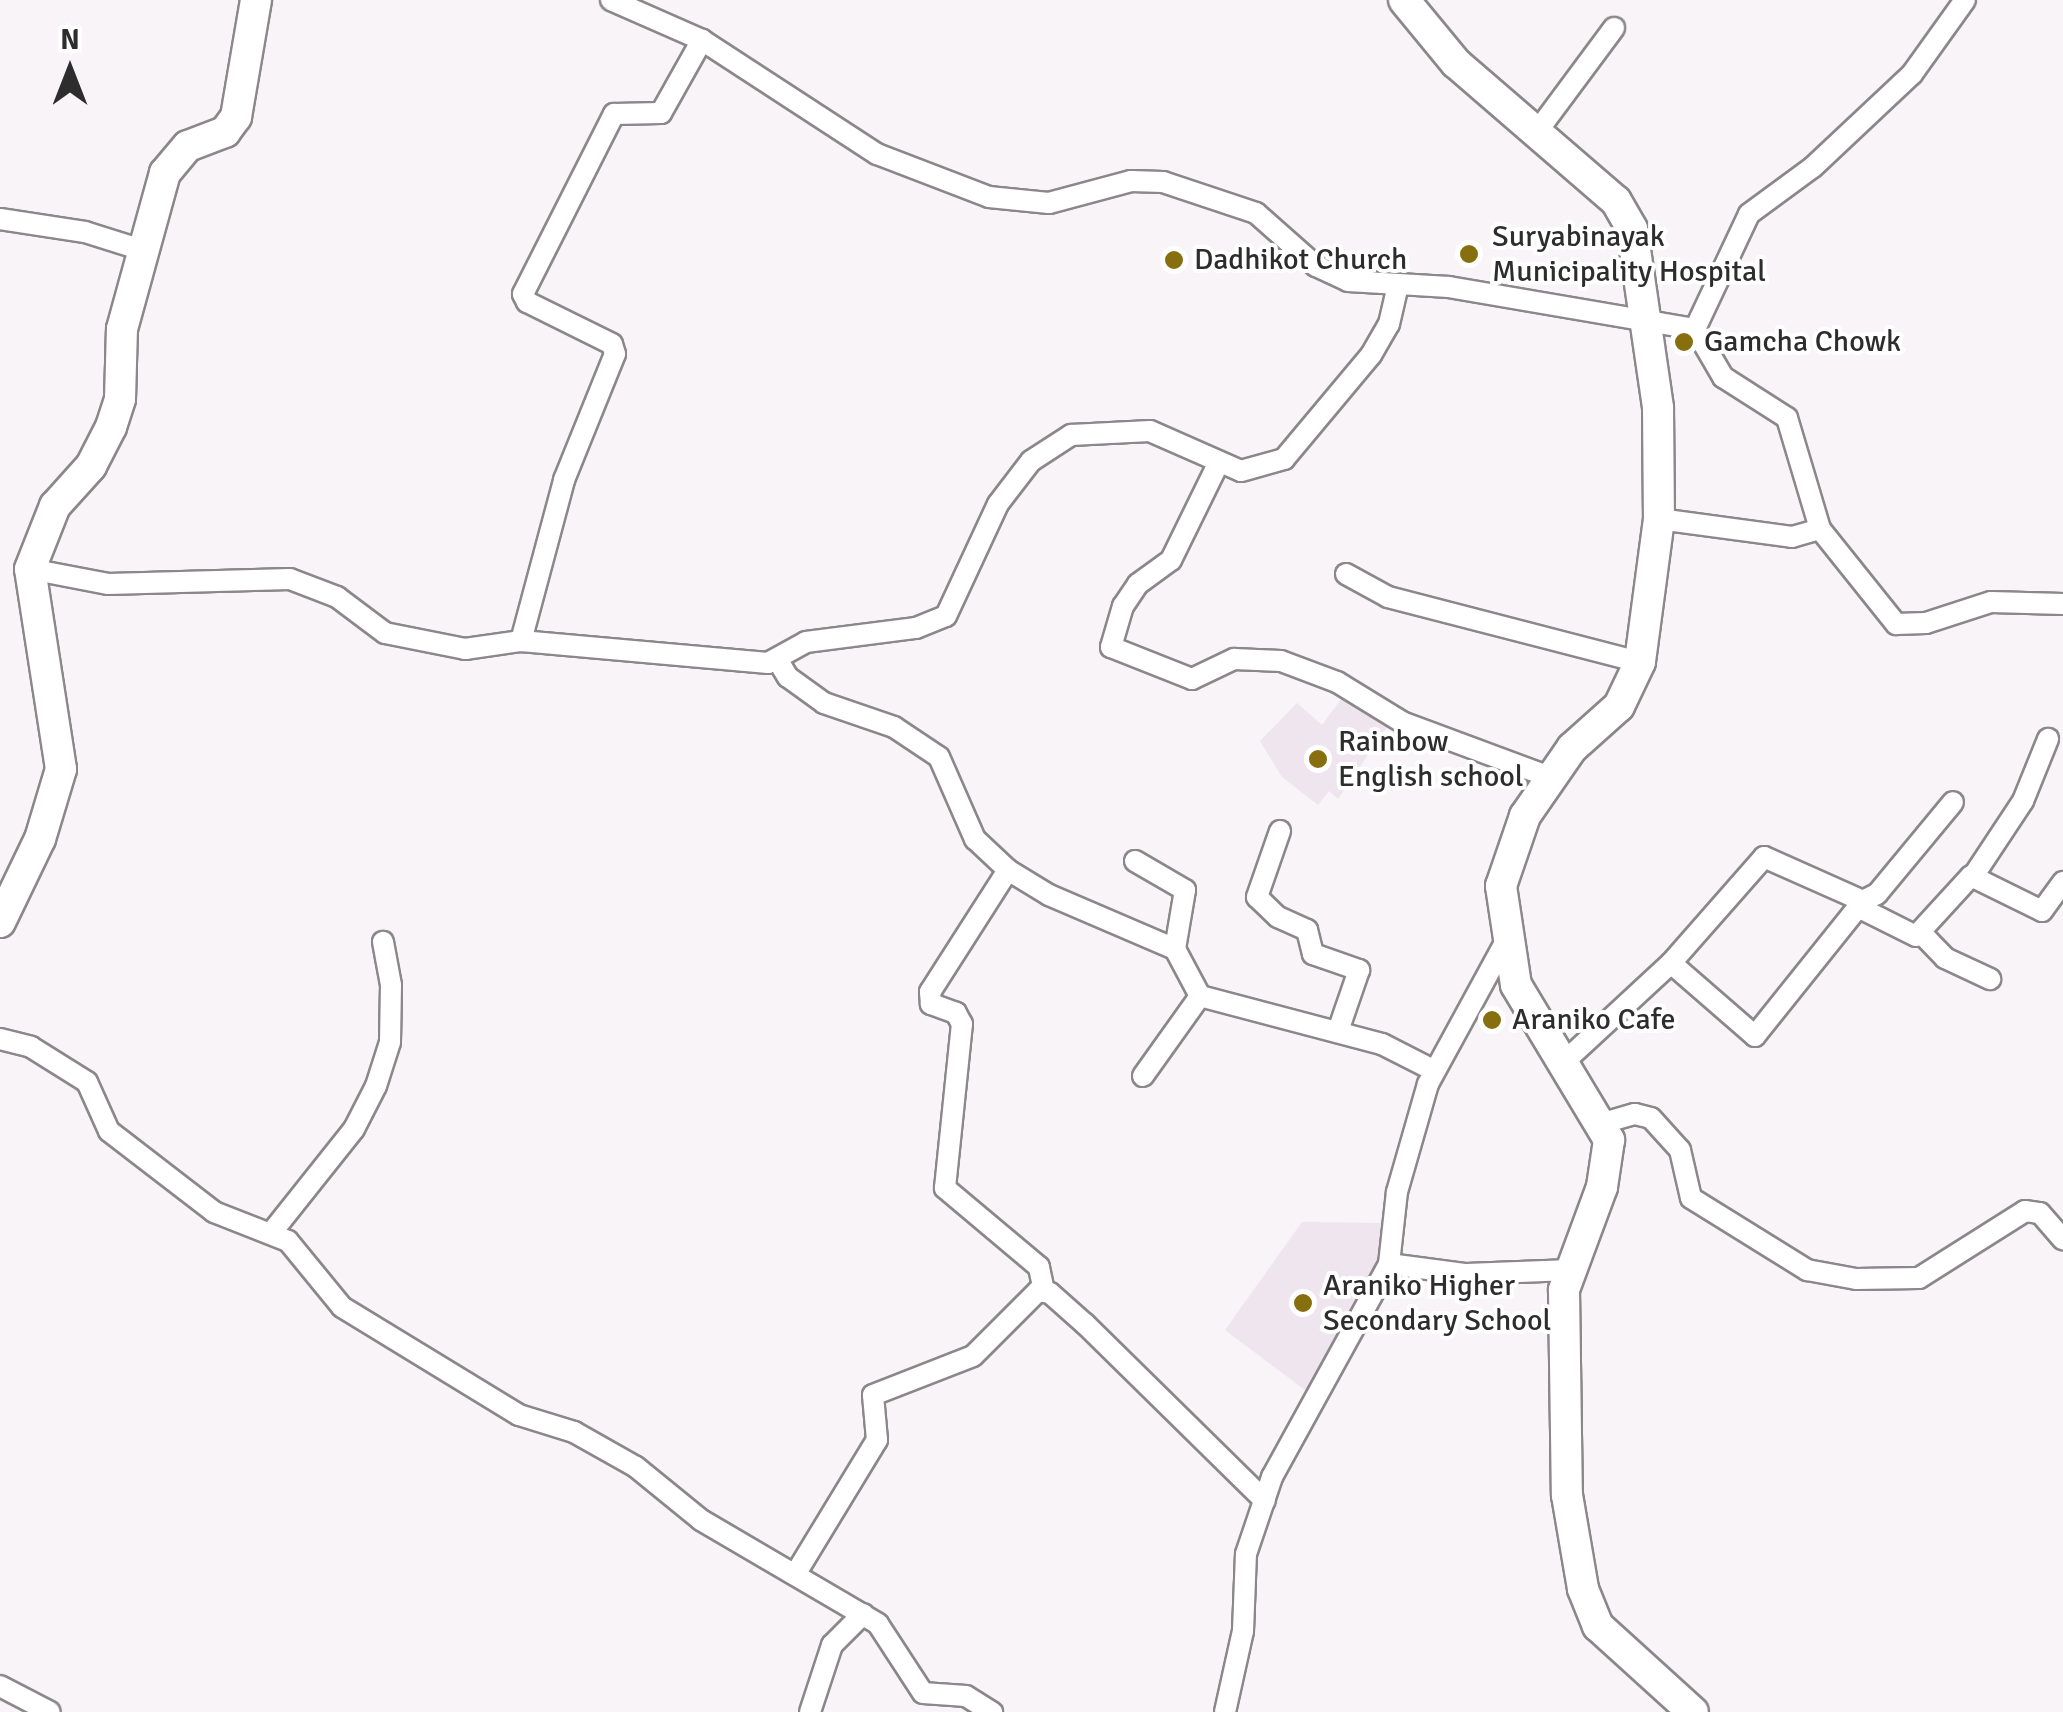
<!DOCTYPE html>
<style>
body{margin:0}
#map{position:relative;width:2063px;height:1712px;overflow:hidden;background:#f8f4f7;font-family:Signika,sans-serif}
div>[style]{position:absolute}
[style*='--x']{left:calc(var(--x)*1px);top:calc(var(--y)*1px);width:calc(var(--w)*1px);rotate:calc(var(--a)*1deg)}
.built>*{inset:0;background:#efe5ee}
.roads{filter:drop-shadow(2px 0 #8b878a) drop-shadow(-2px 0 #8b878a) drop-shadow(0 2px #8b878a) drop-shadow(0 -2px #8b878a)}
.street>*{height:20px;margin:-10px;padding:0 10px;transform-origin:10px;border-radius:10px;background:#fff}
.secondary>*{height:30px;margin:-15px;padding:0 15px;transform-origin:15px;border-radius:15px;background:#fff}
.dots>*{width:28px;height:28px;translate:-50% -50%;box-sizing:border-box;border:5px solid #fff;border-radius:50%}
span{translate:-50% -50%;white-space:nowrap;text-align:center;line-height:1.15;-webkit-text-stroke:8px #fff;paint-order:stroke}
.poi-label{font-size:30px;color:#2e2d2e}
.left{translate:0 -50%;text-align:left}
.north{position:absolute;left:20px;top:20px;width:100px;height:100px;-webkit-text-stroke:8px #fff;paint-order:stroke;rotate:0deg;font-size:28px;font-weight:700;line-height:40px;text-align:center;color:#2e2d2e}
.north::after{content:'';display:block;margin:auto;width:35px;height:45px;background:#2e2d2e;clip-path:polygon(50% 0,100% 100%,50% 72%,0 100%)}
</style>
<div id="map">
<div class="built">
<i style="clip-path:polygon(1347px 691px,1391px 721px,1338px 799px,1329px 791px,1318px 805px,1282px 777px,1260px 741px,1297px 703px,1322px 725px)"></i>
<i style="clip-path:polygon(1302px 1222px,1386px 1223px,1377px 1276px,1309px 1393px,1225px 1330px)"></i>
</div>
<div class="roads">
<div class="street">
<i style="--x:611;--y:0;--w:99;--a:23.7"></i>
<i style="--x:702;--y:40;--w:209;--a:33.1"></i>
<i style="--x:877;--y:154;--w:120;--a:21"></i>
<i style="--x:989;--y:197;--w:60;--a:5.7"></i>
<i style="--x:1049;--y:203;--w:85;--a:-15"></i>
<i style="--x:1131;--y:181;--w:32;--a:2"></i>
<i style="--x:1163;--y:182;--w:98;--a:18.4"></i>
<i style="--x:1256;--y:213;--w:80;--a:41.5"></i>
<i style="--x:1316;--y:266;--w:35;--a:25"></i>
<i style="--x:1348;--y:281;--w:101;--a:3.4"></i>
<i style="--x:1449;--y:287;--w:250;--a:9.7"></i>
<i style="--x:1539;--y:129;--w:126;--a:-53.4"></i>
<i style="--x:0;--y:219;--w:86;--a:8.7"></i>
<i style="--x:85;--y:232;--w:60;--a:17.5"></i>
<i style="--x:1695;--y:329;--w:56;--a:59.7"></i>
<i style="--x:1723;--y:377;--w:76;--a:32.6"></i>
<i style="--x:1787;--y:418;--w:116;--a:73.4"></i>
<i style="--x:1820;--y:529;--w:122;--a:51.3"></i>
<i style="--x:1896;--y:624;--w:30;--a:-2"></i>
<i style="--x:1926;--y:623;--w:68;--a:-17.9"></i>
<i style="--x:1991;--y:602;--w:72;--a:1.6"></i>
<i style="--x:1695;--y:329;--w:127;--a:-64.8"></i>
<i style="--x:1749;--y:214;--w:79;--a:-36.3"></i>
<i style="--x:1813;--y:167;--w:136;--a:-43.2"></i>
<i style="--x:1912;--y:74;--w:91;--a:-54.4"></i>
<i style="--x:1218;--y:464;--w:107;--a:116.1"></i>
<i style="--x:1171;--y:560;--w:41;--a:144"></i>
<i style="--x:1138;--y:584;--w:27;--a:124"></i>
<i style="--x:1123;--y:606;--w:43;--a:106.3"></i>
<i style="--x:1111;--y:647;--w:87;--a:21.6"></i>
<i style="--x:1192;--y:679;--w:47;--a:-25.5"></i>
<i style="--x:1234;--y:659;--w:47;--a:2.4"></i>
<i style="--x:1281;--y:661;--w:60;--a:20.6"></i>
<i style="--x:1337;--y:682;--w:76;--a:31.6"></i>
<i style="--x:1402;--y:722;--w:158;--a:20.4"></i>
<i style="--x:1659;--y:519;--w:134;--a:7.7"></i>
<i style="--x:1792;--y:537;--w:29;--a:-16"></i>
<i style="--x:30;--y:569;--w:79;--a:10.9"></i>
<i style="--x:108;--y:584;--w:182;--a:-1.6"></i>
<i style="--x:290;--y:579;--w:50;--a:21"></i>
<i style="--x:337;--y:597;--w:60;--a:36.9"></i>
<i style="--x:385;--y:633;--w:82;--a:11.3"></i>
<i style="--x:465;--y:649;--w:57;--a:-8.1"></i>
<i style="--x:521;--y:641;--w:248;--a:5.1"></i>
<i style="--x:768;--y:663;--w:43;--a:-28.9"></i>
<i style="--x:806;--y:642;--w:111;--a:-7.3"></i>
<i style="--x:916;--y:628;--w:32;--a:-22"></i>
<i style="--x:946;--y:616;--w:123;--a:-65.1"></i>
<i style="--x:998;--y:504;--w:54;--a:-52.5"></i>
<i style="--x:1031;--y:461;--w:48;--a:-33"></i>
<i style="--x:1071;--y:435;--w:79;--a:-2.9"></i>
<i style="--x:1150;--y:431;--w:99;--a:23.7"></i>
<i style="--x:1241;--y:471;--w:45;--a:-15.6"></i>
<i style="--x:1284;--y:459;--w:136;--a:-50.1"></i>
<i style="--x:1371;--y:355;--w:36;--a:-60"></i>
<i style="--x:1389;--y:324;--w:37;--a:-77"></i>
<i style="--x:1346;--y:574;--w:48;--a:28.7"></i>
<i style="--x:1388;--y:597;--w:260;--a:14.5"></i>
<i style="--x:521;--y:641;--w:167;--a:-75"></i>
<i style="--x:564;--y:480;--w:136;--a:-68"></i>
<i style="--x:615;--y:354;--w:10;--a:-107"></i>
<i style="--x:612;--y:344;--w:95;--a:-153.7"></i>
<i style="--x:527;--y:302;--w:9;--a:-117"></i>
<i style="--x:523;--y:294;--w:202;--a:-63.2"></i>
<i style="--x:614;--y:114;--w:47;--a:-1.2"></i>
<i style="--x:661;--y:113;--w:84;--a:-60.7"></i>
<i style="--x:777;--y:659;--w:21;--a:59"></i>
<i style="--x:788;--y:677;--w:44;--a:35.8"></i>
<i style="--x:824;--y:703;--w:74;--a:18.9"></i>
<i style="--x:894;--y:727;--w:54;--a:33.7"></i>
<i style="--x:939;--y:757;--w:90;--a:66.3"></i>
<i style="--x:975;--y:839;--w:45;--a:43.2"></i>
<i style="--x:1280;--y:831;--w:70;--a:109.2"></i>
<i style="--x:1257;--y:897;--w:29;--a:44"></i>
<i style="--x:1278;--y:917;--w:32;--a:24"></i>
<i style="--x:1307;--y:930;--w:25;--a:76"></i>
<i style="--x:1313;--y:954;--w:49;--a:19.2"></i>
<i style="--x:1359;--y:970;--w:65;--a:109"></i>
<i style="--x:1135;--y:861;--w:58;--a:30.1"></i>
<i style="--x:1185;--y:890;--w:60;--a:99.6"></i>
<i style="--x:1175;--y:949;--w:53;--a:62"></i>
<i style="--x:1200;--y:996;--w:188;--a:14.8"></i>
<i style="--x:1382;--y:1044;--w:57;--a:27"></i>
<i style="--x:1974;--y:875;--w:89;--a:-56.5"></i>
<i style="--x:2023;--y:801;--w:67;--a:-68"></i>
<i style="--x:1863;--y:901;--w:16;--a:-27"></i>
<i style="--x:1877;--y:894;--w:119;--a:-50.4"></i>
<i style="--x:1862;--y:909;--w:60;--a:26.6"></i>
<i style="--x:1916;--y:936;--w:81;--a:-47.5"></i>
<i style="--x:1971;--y:876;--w:79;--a:26.2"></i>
<i style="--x:2042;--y:911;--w:36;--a:-54"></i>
<i style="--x:1923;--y:935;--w:32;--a:46"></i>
<i style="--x:1945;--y:958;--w:50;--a:25"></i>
<i style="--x:0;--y:1039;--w:32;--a:14"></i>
<i style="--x:31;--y:1047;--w:66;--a:32"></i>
<i style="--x:87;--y:1082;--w:54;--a:65.8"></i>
<i style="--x:109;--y:1131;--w:133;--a:37.6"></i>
<i style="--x:214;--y:1212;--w:79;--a:21.4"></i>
<i style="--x:288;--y:1241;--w:85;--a:50.7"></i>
<i style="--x:342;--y:1307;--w:207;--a:31.4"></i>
<i style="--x:519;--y:1415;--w:58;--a:17.2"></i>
<i style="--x:574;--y:1432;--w:71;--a:29.4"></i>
<i style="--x:636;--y:1467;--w:84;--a:39.2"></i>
<i style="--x:701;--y:1520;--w:205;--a:30.4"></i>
<i style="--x:878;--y:1624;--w:82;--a:56.9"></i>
<i style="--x:923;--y:1693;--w:43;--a:4"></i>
<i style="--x:966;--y:1696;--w:31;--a:32"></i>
<i style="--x:1564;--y:1062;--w:146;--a:-42.8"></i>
<i style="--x:1671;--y:963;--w:141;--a:-48.7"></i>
<i style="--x:1764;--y:857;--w:108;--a:24"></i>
<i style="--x:1863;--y:901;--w:173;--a:128.7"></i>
<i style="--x:1755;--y:1036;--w:111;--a:-139"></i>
<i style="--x:1143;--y:1076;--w:98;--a:-54.5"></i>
<i style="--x:1603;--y:1123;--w:33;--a:-16"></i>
<i style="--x:1635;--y:1114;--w:16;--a:14"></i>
<i style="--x:1651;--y:1118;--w:43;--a:47.8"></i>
<i style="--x:1680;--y:1150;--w:49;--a:77.1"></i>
<i style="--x:1691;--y:1198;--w:137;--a:31.8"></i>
<i style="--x:1807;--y:1270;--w:50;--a:10.4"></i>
<i style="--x:1856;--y:1279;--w:63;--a:-0.9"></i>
<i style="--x:1919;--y:1278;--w:125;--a:-32.3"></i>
<i style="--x:2025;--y:1211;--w:15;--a:8"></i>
<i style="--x:2040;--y:1213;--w:35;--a:49"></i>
<i style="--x:272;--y:1232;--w:132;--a:-51.5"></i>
<i style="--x:354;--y:1129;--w:48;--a:-62.9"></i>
<i style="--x:376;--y:1086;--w:46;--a:-72.3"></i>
<i style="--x:390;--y:1042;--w:57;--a:-89"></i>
<i style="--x:391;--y:985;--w:44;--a:-100.5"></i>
<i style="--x:1389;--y:1264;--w:78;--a:7.4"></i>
<i style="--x:1466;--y:1274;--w:105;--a:-2.2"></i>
<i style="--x:1044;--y:1291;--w:25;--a:-102"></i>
<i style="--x:1039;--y:1267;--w:123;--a:-140"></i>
<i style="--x:945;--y:1188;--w:165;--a:-84.1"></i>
<i style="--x:962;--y:1024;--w:13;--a:-119"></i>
<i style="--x:956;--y:1013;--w:27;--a:-160"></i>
<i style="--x:931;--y:1004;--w:12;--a:-95"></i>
<i style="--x:930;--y:992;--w:145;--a:-57.4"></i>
<i style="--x:1008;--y:870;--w:48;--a:31.4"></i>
<i style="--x:1049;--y:895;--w:137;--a:23.2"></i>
<i style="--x:796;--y:1573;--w:156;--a:-58.7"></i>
<i style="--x:877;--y:1440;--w:45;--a:-95.1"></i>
<i style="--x:873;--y:1395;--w:107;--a:-21.3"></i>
<i style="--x:973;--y:1356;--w:92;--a:-45"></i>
<i style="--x:1038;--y:1291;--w:12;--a:9"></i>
<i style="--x:1050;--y:1293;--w:47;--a:41.5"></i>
<i style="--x:1085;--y:1324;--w:252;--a:44.5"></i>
<i style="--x:0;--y:1686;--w:56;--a:27.5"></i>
<i style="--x:810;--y:1712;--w:71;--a:-71.8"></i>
<i style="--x:832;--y:1645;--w:44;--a:-45"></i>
<i style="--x:1225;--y:1712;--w:83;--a:-77.5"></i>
<i style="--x:1243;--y:1631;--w:77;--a:-87.8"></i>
<i style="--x:1246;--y:1554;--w:81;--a:-71.3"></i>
<i style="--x:1272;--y:1477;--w:243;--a:-61.2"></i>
<i style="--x:1389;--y:1264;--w:72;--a:-83.7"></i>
<i style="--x:1397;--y:1192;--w:112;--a:-74"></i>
<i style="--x:1428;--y:1084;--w:165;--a:-61.4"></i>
</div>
<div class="secondary">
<i style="--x:1404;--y:0;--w:82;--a:50.5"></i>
<i style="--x:1456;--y:63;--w:211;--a:40.8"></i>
<i style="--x:1616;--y:201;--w:32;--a:60"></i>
<i style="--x:1632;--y:229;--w:181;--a:81.7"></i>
<i style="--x:1658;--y:408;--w:111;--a:89.5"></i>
<i style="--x:1659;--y:519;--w:144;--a:97.6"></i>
<i style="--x:1640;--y:662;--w:49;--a:115.5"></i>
<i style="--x:1619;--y:706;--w:63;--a:138.2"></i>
<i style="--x:1572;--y:748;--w:83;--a:124.7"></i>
<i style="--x:1525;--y:816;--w:74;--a:108.9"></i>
<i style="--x:1501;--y:886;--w:100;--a:81.4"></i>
<i style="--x:1516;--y:985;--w:181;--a:59"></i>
<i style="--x:1609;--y:1140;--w:48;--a:98.5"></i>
<i style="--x:1602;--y:1187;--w:110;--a:110.3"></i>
<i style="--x:1564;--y:1290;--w:205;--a:89.2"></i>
<i style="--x:1567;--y:1495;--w:95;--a:80.3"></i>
<i style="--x:1583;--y:1589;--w:40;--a:68"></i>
<i style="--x:1598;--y:1626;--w:128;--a:42.2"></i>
<i style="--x:0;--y:922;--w:92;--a:-64.3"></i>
<i style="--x:40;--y:839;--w:73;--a:-73.3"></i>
<i style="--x:61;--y:769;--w:202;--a:-98.8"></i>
<i style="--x:30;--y:569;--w:68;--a:-68.4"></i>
<i style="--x:55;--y:506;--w:54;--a:-48"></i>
<i style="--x:91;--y:466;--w:44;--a:-62.9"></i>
<i style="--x:111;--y:427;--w:29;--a:-72"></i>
<i style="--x:120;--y:399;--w:70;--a:-88.4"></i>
<i style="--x:122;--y:329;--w:162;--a:-74.6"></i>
<i style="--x:165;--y:173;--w:35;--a:-50"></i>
<i style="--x:188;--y:146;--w:40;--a:-21"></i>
<i style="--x:225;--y:132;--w:19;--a:-54"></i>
<i style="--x:236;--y:117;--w:119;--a:-80.3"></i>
</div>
</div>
<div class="dots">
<i style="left:1469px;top:254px;background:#876f0f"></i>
<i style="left:1174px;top:260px;background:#876f0f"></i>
<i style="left:1684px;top:342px;background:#876f0f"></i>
<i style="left:1318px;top:759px;background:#876f0f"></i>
<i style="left:1492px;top:1020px;background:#876f0f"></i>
<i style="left:1303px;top:1303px;background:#876f0f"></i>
</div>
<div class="poi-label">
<span class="left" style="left:1492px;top:254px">Suryabinayak<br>Municipality Hospital</span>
<span class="left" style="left:1194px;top:260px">Dadhikot Church</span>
<span class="left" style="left:1704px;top:342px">Gamcha Chowk</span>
<span class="left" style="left:1338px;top:759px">Rainbow<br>English school</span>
<span class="left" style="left:1512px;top:1020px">Araniko Cafe</span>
<span class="left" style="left:1323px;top:1303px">Araniko Higher<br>Secondary School</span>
</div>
<div class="north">N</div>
</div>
